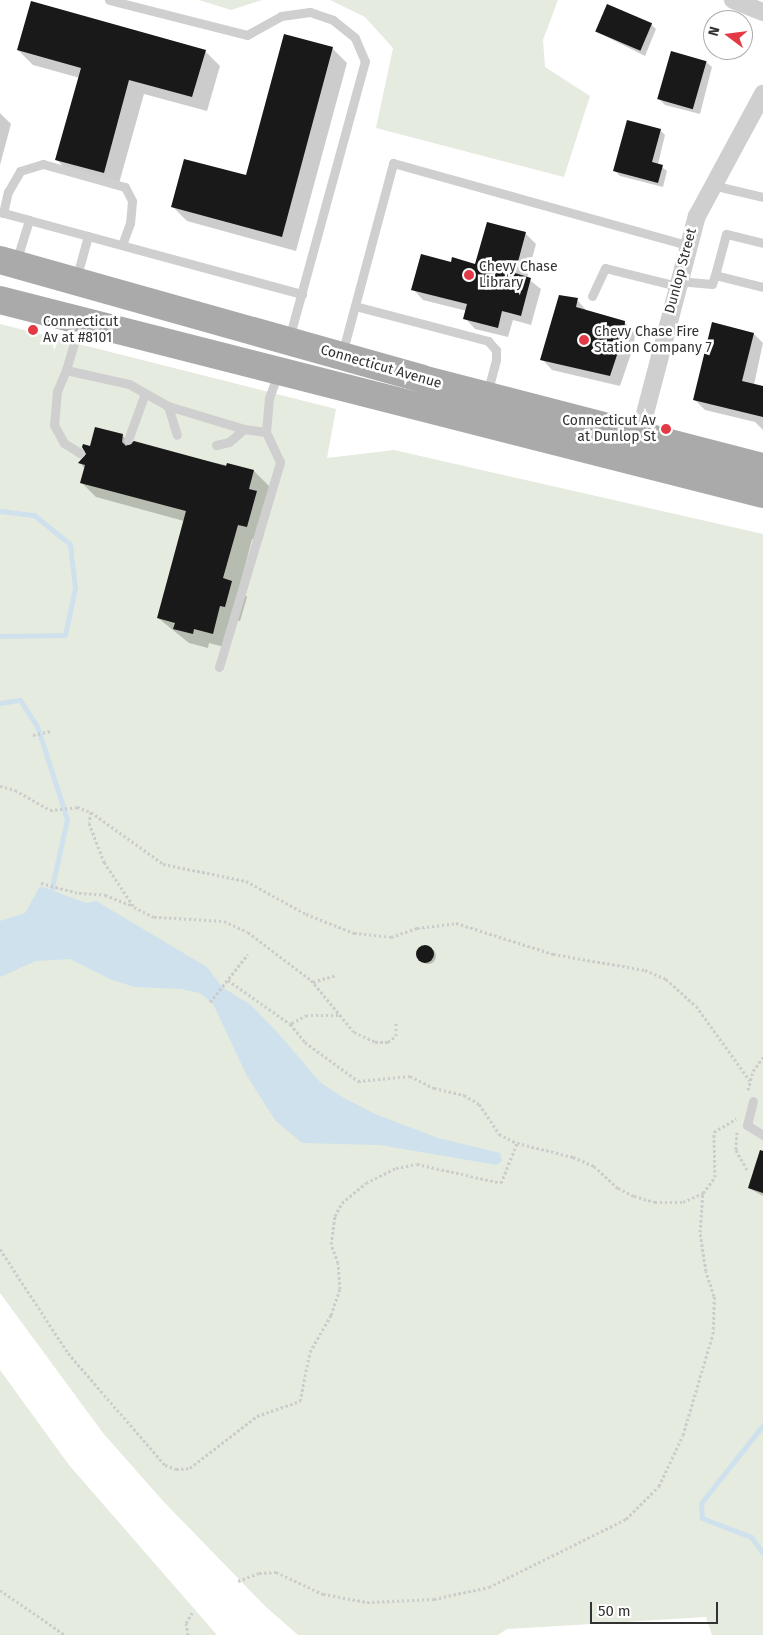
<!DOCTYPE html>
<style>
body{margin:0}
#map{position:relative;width:763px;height:1635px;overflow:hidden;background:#fff;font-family:"Fira Sans",sans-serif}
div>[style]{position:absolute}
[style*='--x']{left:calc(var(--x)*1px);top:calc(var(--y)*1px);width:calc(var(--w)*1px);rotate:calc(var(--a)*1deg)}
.green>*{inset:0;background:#e5ebde}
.water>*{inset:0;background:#cee1ed}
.shadow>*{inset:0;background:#0003}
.round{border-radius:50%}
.stream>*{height:5px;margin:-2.5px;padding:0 2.5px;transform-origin:2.5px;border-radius:2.5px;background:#cee1ed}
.building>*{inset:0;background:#191919;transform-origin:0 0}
.path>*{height:3px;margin-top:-1.5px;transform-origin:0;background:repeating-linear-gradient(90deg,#ccc 0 2.5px,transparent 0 5px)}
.service>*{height:9px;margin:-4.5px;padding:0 4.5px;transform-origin:4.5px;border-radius:4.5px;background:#cfcfcf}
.minor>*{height:18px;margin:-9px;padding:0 9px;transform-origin:9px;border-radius:9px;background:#cfcfcf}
.primary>*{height:28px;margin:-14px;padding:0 14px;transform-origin:14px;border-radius:14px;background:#aaa}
.dots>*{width:14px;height:14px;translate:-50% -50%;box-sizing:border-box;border:2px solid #fff;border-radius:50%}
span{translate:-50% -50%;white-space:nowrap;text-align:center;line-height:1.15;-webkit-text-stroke:5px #fff;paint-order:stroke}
.poi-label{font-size:14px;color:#323232}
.left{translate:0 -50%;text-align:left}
.right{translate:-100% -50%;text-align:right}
.street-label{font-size:14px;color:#323232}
.north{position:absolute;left:703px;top:10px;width:50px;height:50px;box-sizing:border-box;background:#fff;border:1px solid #adadad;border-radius:50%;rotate:285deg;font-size:14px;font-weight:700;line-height:20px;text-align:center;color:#323232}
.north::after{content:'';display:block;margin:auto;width:18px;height:22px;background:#e43a46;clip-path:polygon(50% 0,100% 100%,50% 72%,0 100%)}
.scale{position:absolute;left:590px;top:1602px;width:128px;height:22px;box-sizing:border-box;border:2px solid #323232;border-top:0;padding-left:6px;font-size:15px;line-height:18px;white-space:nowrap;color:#323232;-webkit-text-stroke:4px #fff;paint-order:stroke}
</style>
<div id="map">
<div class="green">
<i style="clip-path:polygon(199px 0,262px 0,231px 10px)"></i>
<i style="clip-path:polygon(330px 0,558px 0,543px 40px,545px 67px,590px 96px,564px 177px,376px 128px,393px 48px,365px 17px)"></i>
<i style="clip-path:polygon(0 324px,336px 409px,327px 458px,394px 450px,763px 534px,763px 1635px,712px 1635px,706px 1617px,507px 1629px,498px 1635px,298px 1635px,266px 1607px,163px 1501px,103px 1433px,0 1293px)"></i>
<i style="clip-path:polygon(0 1370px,69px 1465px,217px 1635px,0 1635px)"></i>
</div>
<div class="water">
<i style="clip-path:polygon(40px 886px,86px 903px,96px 901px,207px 967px,222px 987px,251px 1005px,277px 1032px,320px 1082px,344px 1098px,375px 1114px,438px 1138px,500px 1153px,502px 1160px,497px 1165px,380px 1145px,302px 1143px,275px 1120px,247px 1076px,213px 1004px,200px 993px,181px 989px,135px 987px,112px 980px,70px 959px,36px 961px,0 977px,0 921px,25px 913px)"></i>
</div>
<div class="shadow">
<i style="clip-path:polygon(651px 24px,656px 29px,645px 56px,597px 32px)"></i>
<i style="clip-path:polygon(332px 48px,347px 63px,296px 251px,187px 221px,172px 206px,247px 177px)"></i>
<i style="clip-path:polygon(18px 50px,205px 51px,220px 66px,207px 111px,144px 94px,118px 187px,72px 175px,57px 160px,80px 78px,33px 65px)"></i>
<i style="clip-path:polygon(706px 62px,712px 67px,700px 114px,665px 105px,660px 100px)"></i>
<i style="clip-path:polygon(0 113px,11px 124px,0 165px)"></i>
<i style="clip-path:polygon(660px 130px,665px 135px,658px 164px,667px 171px,663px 187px,620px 176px,615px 171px)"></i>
<i style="clip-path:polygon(525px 233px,536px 244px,527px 278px,541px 289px,531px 325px,513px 320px,508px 337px,475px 329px,465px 318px,467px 311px,423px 300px,413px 289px,452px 263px,476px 265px)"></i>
<i style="clip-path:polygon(577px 300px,587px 311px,624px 322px,635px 332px,634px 345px,620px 386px,552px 370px,542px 359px)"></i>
<i style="clip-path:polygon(713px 324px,754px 334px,763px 343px,754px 385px,763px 388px,763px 430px,755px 422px,705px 410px,694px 399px)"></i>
<i style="clip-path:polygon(122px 435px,131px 445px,254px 471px,269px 486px,271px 507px,262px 541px,252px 539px,239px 589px,247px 597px,240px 621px,235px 620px,228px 648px,209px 643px,208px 648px,189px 643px,158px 618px,184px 521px,96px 497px,82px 483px,85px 469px,80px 463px,91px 447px)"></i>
<i class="round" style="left:420px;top:948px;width:16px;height:16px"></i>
<i style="clip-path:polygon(763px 1162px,763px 1196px,749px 1188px)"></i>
</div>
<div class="stream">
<i style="--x:0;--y:511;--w:34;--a:7"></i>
<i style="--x:34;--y:515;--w:46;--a:38.9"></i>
<i style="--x:70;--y:544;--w:44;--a:83.5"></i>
<i style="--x:75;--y:588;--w:48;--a:102"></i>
<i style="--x:65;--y:635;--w:65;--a:179.1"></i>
<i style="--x:0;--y:703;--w:20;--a:-9"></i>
<i style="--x:20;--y:700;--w:31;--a:57"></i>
<i style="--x:37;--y:726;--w:98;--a:72.1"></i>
<i style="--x:67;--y:819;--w:75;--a:102.4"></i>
<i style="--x:763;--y:1425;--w:100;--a:128.5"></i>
<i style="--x:701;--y:1503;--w:15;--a:86"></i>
<i style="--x:702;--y:1518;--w:53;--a:21.2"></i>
<i style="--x:751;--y:1537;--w:20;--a:53"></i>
</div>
<div class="building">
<i style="clip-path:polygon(31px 1px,206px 50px,192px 97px,129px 80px,104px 173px,55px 160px,81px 68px,17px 50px)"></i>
<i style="left:607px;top:4px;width:49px;height:30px;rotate:23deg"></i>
<i style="clip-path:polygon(284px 34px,333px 47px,282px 237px,171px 207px,184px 159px,246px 175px)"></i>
<i style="left:671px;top:51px;width:37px;height:50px;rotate:16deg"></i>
<i style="clip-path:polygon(627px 120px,661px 129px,652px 162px,663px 165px,658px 183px,613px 171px)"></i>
<i style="clip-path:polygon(487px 222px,526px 232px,515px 273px,531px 278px,521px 316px,502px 311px,498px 328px,463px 319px,467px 304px,411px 290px,421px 254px,451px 262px,452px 257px,475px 264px)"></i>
<i style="clip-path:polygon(559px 295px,578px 298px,576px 307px,625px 321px,624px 334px,610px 376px,540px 360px)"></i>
<i style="clip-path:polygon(712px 322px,754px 333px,742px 381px,763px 386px,763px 417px,693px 400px)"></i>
<i style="clip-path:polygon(95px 427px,123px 434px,122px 442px,126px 446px,134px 441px,226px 466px,227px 463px,254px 470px,249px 489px,257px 491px,247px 527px,238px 525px,223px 578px,232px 581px,225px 607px,220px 606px,213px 634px,194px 629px,193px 634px,173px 629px,175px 623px,157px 618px,186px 511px,80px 483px,85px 465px,78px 463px,86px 454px,82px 447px,83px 444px,90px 446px)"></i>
<i class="round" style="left:416px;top:945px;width:18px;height:18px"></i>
<i style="clip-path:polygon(760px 1150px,763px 1151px,763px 1193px,748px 1188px)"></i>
</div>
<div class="path">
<i style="--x:33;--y:735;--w:18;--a:-13"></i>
<i style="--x:0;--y:786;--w:16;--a:15"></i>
<i style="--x:15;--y:790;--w:40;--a:29.7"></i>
<i style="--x:50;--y:810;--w:27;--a:-6"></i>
<i style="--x:77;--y:807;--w:15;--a:20"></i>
<i style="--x:91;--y:812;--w:89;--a:35.8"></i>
<i style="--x:163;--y:864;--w:85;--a:11.6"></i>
<i style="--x:246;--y:881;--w:68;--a:28.8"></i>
<i style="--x:306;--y:914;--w:52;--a:21.6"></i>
<i style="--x:354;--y:933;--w:37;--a:6"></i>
<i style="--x:391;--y:937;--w:28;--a:-19"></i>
<i style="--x:417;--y:928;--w:39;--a:-7"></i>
<i style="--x:456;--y:923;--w:102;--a:17.7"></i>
<i style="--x:553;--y:954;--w:93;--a:9.9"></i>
<i style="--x:645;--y:970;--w:23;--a:23"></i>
<i style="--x:666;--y:979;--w:40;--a:42"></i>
<i style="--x:696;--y:1006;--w:92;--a:54.2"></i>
<i style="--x:91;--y:812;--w:11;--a:100"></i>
<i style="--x:89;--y:823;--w:42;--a:69"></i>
<i style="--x:104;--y:862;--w:54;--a:56.3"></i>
<i style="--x:134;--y:907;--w:22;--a:27"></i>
<i style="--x:154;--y:917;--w:70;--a:3.3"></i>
<i style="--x:224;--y:921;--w:26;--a:25"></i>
<i style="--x:248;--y:932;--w:79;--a:37.3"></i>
<i style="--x:311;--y:980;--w:67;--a:50.4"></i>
<i style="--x:354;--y:1032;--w:23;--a:25"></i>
<i style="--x:375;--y:1042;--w:13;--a:0"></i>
<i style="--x:388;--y:1042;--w:10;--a:-37"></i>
<i style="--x:396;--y:1036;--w:13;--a:-90"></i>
<i style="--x:41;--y:883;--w:39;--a:15"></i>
<i style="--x:79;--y:893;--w:26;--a:4"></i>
<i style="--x:105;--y:895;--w:28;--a:21"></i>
<i style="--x:228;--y:980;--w:76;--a:35.4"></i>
<i style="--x:313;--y:982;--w:24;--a:-17"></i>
<i style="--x:210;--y:1002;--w:61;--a:-51.6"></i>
<i style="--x:338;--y:1015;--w:31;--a:180"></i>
<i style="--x:307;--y:1015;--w:19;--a:152"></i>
<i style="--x:290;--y:1024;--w:23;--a:50"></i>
<i style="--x:305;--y:1042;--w:66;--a:36.3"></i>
<i style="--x:358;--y:1081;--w:52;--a:-5.5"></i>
<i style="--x:410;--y:1076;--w:27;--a:27"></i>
<i style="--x:434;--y:1088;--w:31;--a:13"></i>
<i style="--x:464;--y:1095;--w:17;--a:31"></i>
<i style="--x:479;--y:1104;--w:36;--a:56"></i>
<i style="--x:499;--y:1134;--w:20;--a:27"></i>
<i style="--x:748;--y:1090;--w:20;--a:-75"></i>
<i style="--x:753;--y:1071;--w:17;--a:-54"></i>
<i style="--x:737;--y:1132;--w:18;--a:93"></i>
<i style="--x:736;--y:1150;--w:23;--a:61"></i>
<i style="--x:0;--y:1249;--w:124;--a:56.8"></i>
<i style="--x:68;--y:1353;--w:148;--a:49.1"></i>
<i style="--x:165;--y:1465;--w:12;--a:20"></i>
<i style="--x:176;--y:1469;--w:14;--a:-4"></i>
<i style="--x:190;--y:1468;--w:85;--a:-37.8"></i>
<i style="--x:257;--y:1416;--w:46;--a:-19.2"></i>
<i style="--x:300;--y:1401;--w:50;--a:-78.5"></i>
<i style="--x:310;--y:1352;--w:43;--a:-60.4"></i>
<i style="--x:331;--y:1315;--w:28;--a:-71"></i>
<i style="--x:340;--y:1289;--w:26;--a:-94"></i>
<i style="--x:338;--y:1263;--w:20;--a:-110"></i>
<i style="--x:331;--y:1244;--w:28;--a:-82"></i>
<i style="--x:335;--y:1216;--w:15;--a:-62"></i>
<i style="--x:342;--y:1203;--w:31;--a:-40"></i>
<i style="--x:366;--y:1183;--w:34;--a:-27"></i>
<i style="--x:396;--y:1168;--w:21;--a:-11"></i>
<i style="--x:417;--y:1164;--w:86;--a:12.7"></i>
<i style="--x:501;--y:1183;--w:43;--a:-68.2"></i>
<i style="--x:517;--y:1143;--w:58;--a:14"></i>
<i style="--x:573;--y:1157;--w:23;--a:23"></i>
<i style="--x:594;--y:1166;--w:33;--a:43"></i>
<i style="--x:618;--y:1188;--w:18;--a:27"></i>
<i style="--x:634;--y:1196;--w:22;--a:16"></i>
<i style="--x:655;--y:1202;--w:28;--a:0"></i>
<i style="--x:683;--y:1202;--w:22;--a:-24"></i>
<i style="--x:703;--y:1193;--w:20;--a:-53"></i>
<i style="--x:715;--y:1177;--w:45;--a:-91.3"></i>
<i style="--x:714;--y:1132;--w:26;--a:-31"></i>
<i style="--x:238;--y:1581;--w:22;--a:-21"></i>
<i style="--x:259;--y:1573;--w:17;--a:-3"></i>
<i style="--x:276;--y:1572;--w:52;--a:25.1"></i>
<i style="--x:323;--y:1594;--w:45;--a:10.3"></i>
<i style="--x:367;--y:1602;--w:67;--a:-2.6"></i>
<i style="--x:434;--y:1599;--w:56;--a:-12.3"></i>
<i style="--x:489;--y:1587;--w:153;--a:-26.4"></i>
<i style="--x:626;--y:1519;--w:47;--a:-45"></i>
<i style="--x:659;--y:1486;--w:56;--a:-64.8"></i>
<i style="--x:683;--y:1435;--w:105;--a:-73.5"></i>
<i style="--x:713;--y:1334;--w:38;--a:-88"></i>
<i style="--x:714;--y:1296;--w:26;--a:-108"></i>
<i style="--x:706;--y:1271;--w:39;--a:-99"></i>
<i style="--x:700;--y:1232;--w:39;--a:-86"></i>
<i style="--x:0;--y:1590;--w:79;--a:34.7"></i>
<i style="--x:188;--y:1635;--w:12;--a:-99"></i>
<i style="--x:186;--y:1623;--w:12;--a:-59"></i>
</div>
<div class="service">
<i style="--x:109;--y:0;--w:142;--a:14.2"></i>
<i style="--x:247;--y:35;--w:39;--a:-29"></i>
<i style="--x:281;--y:16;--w:29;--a:-8"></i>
<i style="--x:310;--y:12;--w:24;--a:19"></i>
<i style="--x:333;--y:20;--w:28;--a:39"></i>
<i style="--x:355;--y:38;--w:25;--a:67"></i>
<i style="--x:365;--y:61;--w:288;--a:105.3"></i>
<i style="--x:712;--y:185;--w:52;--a:13.2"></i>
<i style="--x:0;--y:212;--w:30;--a:15"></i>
<i style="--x:3;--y:213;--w:22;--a:-77"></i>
<i style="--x:8;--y:192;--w:24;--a:-60"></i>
<i style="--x:20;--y:171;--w:24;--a:-17"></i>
<i style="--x:43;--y:164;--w:85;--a:15.7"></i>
<i style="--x:125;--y:187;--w:16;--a:63"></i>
<i style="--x:132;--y:201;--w:22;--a:95"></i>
<i style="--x:130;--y:223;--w:23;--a:110"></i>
<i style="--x:88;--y:236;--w:222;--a:15.2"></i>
<i style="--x:763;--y:243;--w:38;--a:-166"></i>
<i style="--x:726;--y:234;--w:42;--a:105"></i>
<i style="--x:715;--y:275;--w:49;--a:14"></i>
<i style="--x:16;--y:262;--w:44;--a:-72.8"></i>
<i style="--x:29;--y:220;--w:61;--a:15.2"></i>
<i style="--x:88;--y:236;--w:45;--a:105.6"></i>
<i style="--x:678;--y:281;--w:34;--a:5"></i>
<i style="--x:712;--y:284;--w:9;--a:-72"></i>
<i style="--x:592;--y:296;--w:31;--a:-65"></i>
<i style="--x:605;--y:268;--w:74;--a:14"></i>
<i style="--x:355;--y:306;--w:138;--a:14.7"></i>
<i style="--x:488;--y:341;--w:12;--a:48"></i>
<i style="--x:496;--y:350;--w:10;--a:90"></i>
<i style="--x:496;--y:360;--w:35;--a:105"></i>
<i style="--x:80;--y:323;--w:49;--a:106.6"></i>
<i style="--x:66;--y:370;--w:65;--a:12.5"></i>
<i style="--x:129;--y:384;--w:45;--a:29.4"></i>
<i style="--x:168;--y:406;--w:79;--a:16.8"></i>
<i style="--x:244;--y:429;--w:22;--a:8"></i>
<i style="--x:266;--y:432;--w:34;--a:-85"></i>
<i style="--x:269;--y:398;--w:27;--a:-70"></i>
<i style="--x:342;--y:354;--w:198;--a:-75"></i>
<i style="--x:393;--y:163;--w:305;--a:15.6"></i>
<i style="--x:66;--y:370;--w:23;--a:113"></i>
<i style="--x:57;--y:391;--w:34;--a:95"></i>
<i style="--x:54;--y:425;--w:21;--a:61"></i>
<i style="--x:64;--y:443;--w:19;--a:32"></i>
<i style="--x:168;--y:406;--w:30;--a:73"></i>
<i style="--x:128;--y:440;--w:50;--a:-70.1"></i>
<i style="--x:216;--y:445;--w:13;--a:-13"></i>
<i style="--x:229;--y:442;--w:20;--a:-41"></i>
<i style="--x:219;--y:667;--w:214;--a:-73.4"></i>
<i style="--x:280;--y:462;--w:33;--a:-115"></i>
<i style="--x:753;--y:1101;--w:25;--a:104"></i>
<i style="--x:747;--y:1125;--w:19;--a:32"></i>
</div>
<div class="minor">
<i style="--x:733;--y:0;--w:32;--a:22"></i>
<i style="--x:637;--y:444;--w:236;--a:-75.3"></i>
<i style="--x:697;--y:216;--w:139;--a:-61.6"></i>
</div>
<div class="primary">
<i style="--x:0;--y:260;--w:438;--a:15.7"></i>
<i style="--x:422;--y:379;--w:352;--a:14.5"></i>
<i style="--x:0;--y:300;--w:787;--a:14.27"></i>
</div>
<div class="dots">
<i style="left:469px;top:275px;background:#e43a46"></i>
<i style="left:33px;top:330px;background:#e43a46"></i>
<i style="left:584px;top:340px;background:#e43a46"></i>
<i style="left:666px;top:429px;background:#e43a46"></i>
</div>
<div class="poi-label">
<span class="left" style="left:479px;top:275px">Chevy Chase<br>Library</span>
<span class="left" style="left:43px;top:330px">Connecticut<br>Av at #8101</span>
<span class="left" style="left:594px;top:340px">Chevy Chase Fire<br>Station Company 7</span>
<span class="right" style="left:656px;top:429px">Connecticut Av<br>at Dunlop St</span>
</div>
<div class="street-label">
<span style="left:681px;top:271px;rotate:-75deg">Dunlop Street</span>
<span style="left:381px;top:367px;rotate:16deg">Connecticut Avenue</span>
</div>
<div class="north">N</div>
<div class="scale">50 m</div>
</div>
